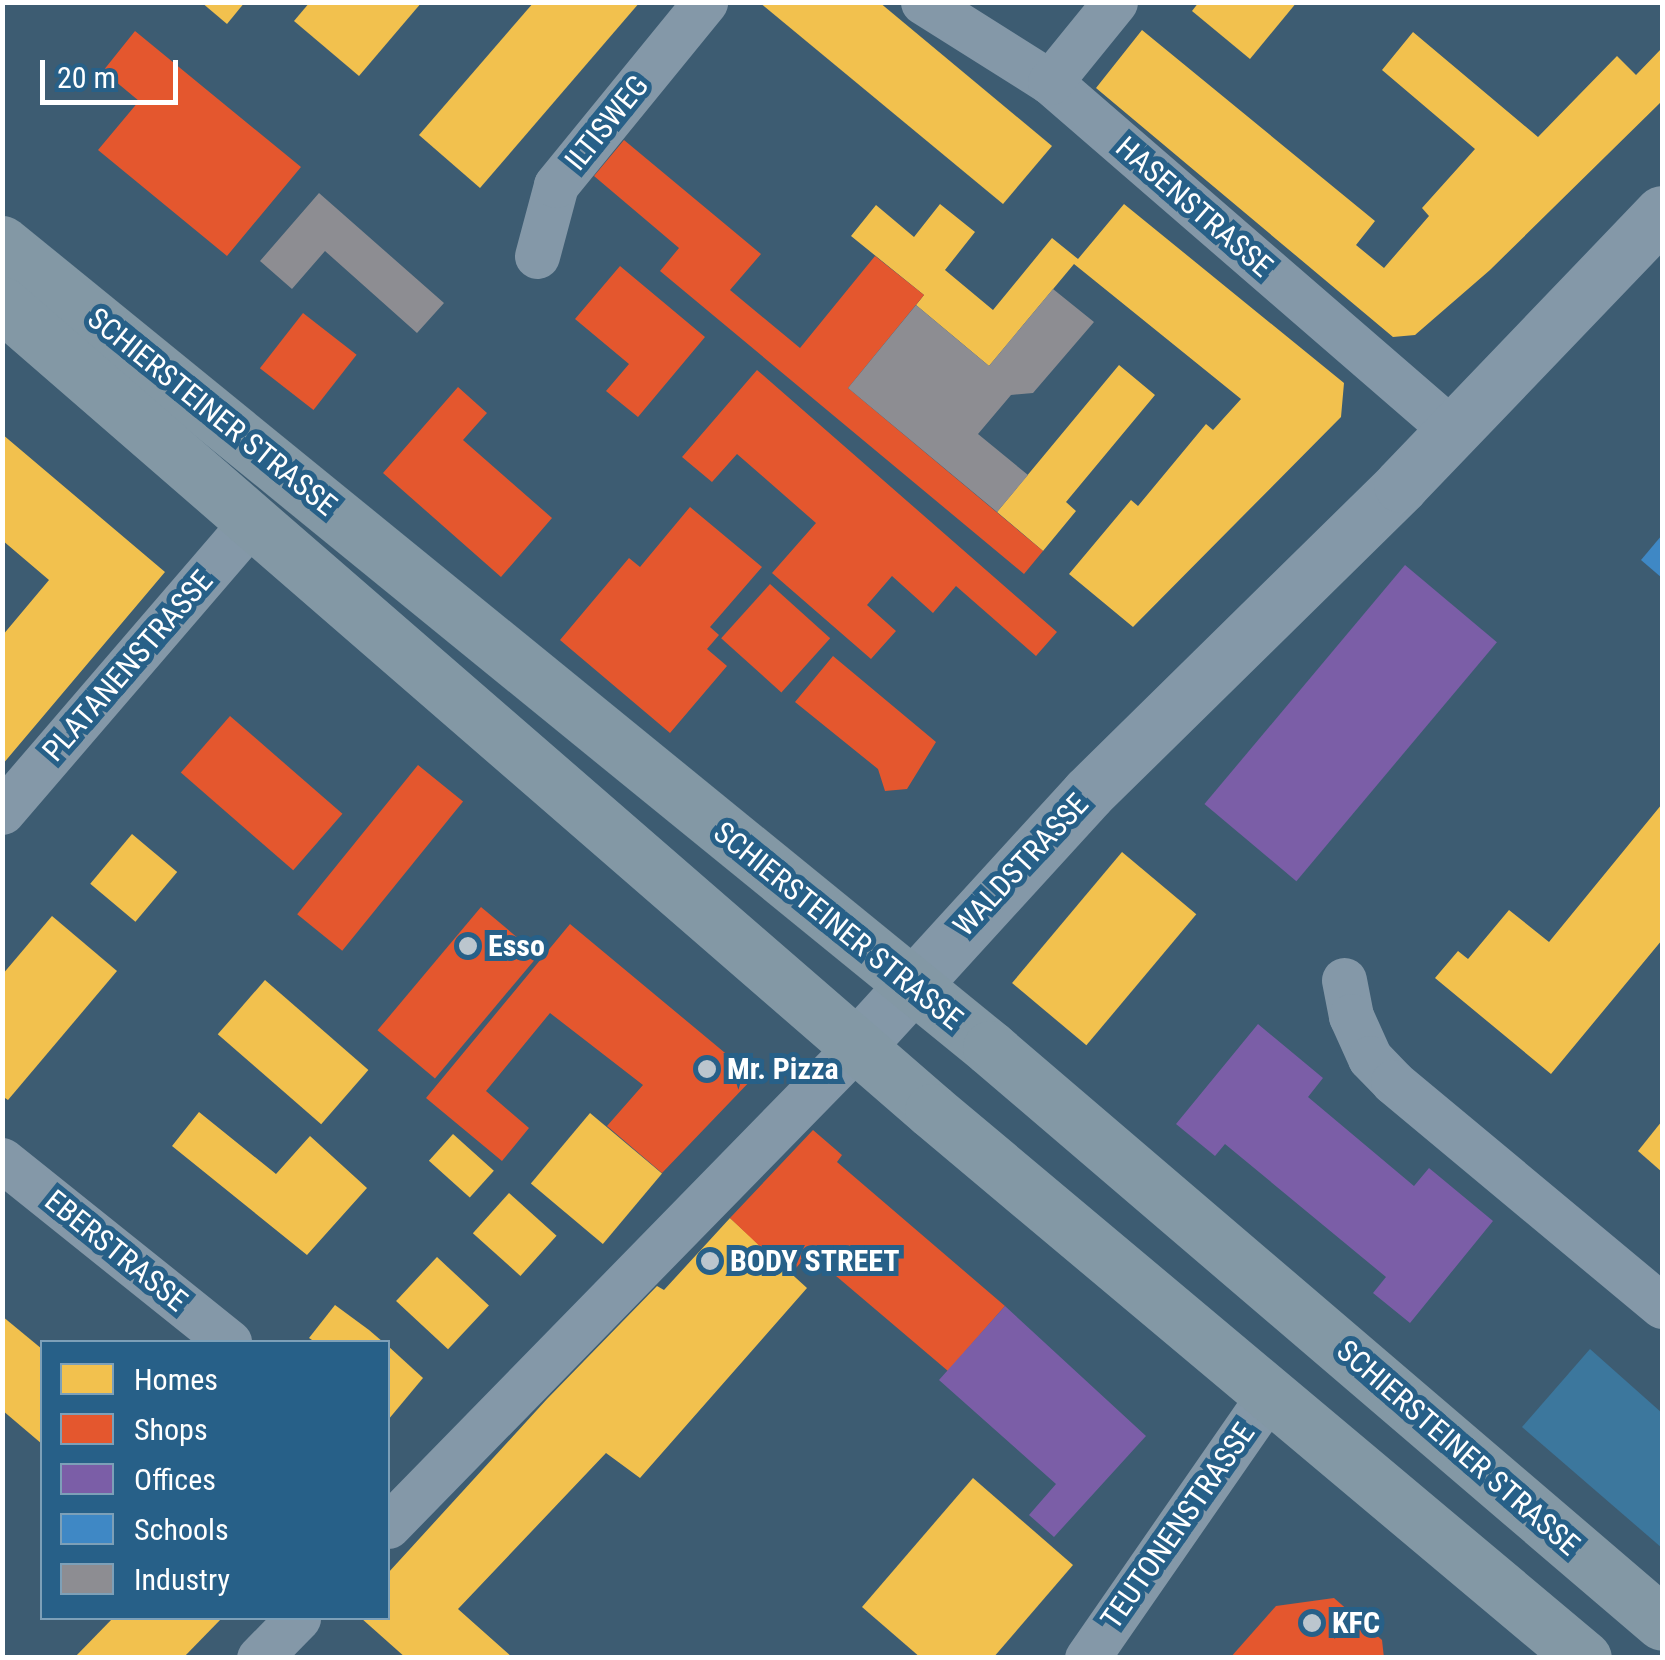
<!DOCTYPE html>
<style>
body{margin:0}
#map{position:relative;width:1665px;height:1660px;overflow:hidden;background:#3d5c72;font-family:"Roboto Condensed",sans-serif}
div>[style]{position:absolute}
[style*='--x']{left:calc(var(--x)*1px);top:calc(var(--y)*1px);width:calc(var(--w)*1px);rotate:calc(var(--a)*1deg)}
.green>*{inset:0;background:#3c779d}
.homes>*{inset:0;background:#f2c14e;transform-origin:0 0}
.shops>*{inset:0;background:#e4572e;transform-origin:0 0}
.offices>*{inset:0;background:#7b5ea7;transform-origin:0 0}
.schools>*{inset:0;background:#3f88c5}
.industry>*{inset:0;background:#8d8d92}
.minor>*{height:45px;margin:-22.5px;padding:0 22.5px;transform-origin:22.5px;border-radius:22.5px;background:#8498a8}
.tertiary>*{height:55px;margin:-27.5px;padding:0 27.5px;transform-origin:27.5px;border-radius:27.5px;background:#8498a8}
.primary>*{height:55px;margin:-27.5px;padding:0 27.5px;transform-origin:27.5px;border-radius:27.5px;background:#8398a5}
.dots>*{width:28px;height:28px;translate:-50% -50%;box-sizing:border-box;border:5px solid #276088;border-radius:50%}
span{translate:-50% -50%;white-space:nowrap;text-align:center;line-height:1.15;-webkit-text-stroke:10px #276088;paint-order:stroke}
.street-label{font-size:30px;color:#fff}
.poi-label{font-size:30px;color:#fff;font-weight:700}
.left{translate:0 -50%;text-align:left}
.frame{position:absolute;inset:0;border:5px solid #fff;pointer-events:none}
.legend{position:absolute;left:40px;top:1340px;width:350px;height:280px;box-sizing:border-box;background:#276088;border:2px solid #7da0b8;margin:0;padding:12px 18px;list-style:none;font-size:30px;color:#fff}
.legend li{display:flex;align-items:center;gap:20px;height:50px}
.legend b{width:50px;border:2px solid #7da0b8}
.scale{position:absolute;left:40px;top:60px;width:138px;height:45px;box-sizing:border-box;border:5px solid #fff;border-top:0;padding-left:12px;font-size:30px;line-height:35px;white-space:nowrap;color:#fff;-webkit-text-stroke:8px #276088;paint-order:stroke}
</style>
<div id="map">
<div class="green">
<i style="clip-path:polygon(1590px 1349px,1662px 1413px,1662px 1548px,1522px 1427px)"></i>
</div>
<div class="homes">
<i style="clip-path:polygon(201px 2px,245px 2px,227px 24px)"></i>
<i style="clip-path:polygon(310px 2px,422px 2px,359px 76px,294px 21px)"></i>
<i style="clip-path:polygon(534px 2px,640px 2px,480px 188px,419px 135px)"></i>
<i style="clip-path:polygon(759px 2px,879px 2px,1052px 146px,1003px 204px)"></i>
<i style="clip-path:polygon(1199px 2px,1297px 2px,1250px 59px,1192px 11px)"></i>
<i style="clip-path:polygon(1142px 30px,1375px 221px,1356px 245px,1384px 268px,1429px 216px,1422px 208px,1475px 149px,1382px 70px,1413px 32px,1538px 137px,1617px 56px,1636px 75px,1662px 48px,1662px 101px,1490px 270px,1415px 335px,1393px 337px,1096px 88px)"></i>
<i style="clip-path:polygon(940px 204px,975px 232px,945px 270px,993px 310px,1052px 238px,1078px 259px,1124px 204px,1344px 383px,1341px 417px,1133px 627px,1069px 574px,1131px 500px,1138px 506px,1206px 424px,1213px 430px,1241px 399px,1074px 264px,989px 366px,916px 305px,924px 295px,851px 236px,876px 205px,914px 237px)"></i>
<i style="clip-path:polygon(1119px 365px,1155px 395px,1066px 502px,1076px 511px,1043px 551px,997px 512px)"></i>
<i style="clip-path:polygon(2px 434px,165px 572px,2px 765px,2px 636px,49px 580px,2px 540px)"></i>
<i style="clip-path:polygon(1662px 804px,1662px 940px,1551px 1074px,1435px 978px,1458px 951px,1468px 959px,1509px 910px,1549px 942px)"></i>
<i style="left:132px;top:834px;width:59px;height:65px;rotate:40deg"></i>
<i style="left:1122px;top:852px;width:97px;height:171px;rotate:40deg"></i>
<i style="clip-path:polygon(52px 916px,117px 971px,8px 1100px,2px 1096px,2px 975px)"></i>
<i style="left:265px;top:980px;width:137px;height:72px;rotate:41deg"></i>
<i style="clip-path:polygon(199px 1112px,276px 1174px,310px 1136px,367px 1188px,307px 1255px,172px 1146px)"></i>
<i style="left:590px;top:1113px;width:94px;height:92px;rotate:40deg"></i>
<i style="clip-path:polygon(1662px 1121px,1662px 1172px,1638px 1151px)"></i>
<i style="left:453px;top:1134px;width:55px;height:36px;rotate:42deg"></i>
<i style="left:509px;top:1193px;width:64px;height:54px;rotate:42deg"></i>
<i style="clip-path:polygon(730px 1218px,807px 1288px,640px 1478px,606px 1453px,458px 1609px,513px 1658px,406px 1658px,361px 1618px,388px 1618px,388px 1573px,547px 1399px,657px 1286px,664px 1290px)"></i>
<i style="left:437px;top:1257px;width:71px;height:60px;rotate:43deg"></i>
<i style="clip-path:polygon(335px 1305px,369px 1330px,383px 1342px,315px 1342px,309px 1338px)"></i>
<i style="clip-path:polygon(2px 1316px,42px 1349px,42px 1444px,2px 1410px)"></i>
<i style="clip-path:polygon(388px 1346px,423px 1378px,388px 1420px)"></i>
<i style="clip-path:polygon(973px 1478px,1073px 1565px,993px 1658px,921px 1658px,862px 1607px)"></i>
<i style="clip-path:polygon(113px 1618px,222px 1618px,183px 1658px,74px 1658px)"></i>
</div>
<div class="shops">
<i style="clip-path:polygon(135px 31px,301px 167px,227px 256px,98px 150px,139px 101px,103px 71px)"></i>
<i style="clip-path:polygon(624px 140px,761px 254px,730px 290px,800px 348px,875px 256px,924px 295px,848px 388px,1043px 551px,1024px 574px,660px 271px,679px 248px,594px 176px)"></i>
<i style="clip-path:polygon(620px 266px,705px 337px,638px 417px,606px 391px,629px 364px,575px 319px)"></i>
<i style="left:303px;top:313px;width:68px;height:70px;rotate:38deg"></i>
<i style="clip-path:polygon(757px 370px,1057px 632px,1036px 656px,956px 586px,933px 613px,892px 576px,867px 605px,896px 631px,871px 659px,772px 573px,816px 523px,737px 454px,712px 482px,682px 457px)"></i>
<i style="clip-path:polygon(458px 387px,487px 413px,463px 440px,552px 518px,501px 577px,383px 473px)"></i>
<i style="clip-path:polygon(690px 507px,762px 567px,710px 627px,719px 635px,707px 649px,727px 666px,670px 733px,560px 640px,629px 558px,640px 567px)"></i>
<i style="left:770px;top:584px;width:81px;height:73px;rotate:42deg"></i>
<i style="clip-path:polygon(833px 656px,936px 742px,907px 789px,885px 791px,878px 769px,795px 702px)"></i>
<i style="left:230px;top:716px;width:149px;height:75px;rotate:41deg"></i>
<i style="left:418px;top:765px;width:58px;height:192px;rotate:39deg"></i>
<i style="left:481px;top:907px;width:75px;height:161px;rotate:40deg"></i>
<i style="clip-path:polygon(570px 924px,754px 1077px,662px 1173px,607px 1126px,643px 1085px,550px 1013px,486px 1091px,529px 1128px,502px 1161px,426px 1098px)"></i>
<i style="clip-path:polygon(813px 1130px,842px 1155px,837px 1162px,1005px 1306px,948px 1371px,809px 1253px,790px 1275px,730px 1218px)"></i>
<i style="clip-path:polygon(1334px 1598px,1382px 1640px,1384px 1658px,1230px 1658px,1276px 1606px)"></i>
</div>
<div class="offices">
<i style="left:1405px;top:565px;width:120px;height:312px;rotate:40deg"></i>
<i style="clip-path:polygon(1258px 1024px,1323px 1078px,1308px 1097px,1414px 1186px,1429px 1168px,1493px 1221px,1410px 1323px,1373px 1293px,1386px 1277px,1225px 1144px,1215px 1156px,1176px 1124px)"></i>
<i style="clip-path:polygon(1005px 1306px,1146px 1436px,1054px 1537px,1029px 1515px,1056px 1484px,939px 1380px)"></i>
</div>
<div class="schools">
<i style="clip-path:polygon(1662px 535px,1662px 578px,1641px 560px)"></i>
</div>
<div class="industry">
<i style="clip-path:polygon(319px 193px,444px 303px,417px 333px,325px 251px,292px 289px,260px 261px)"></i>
<i style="clip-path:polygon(1053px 289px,1094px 322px,1033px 393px,1011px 395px,978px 434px,1028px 475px,997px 512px,848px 388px,916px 305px,989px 366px)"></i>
</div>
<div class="minor">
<i style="--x:923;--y:2;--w:150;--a:32.2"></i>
<i style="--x:1050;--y:82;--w:532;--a:40.88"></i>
<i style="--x:1050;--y:82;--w:103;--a:-50.9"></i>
<i style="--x:537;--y:256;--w:73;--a:-75"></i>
<i style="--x:556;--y:185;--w:236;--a:-50.8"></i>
<i style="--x:2;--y:812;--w:385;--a:-49.3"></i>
<i style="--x:1344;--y:980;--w:37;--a:79"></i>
<i style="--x:1351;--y:1016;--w:46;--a:65.7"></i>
<i style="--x:1370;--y:1058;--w:33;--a:46"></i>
<i style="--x:1393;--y:1082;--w:350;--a:39.8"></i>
<i style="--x:2;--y:1160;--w:291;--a:38.7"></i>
<i style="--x:388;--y:1526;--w:673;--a:-45.66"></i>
<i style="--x:259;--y:1658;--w:56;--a:-45.7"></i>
<i style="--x:1087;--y:1658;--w:321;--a:-55.3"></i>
</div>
<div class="tertiary">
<i style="--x:858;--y:1045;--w:341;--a:-47.6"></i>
<i style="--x:1088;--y:793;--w:439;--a:-44.5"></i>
<i style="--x:1401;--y:485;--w:377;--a:-46.2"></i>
</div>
<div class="primary">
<i style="--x:2;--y:243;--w:1274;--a:39.17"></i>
<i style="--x:990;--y:1048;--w:884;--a:40.55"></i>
<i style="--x:2;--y:304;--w:1231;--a:40.95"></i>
<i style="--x:932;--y:1111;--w:851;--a:40"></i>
</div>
<div class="dots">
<i style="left:468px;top:946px;background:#bbc6ce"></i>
<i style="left:707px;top:1069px;background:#bbc6ce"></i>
<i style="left:710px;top:1261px;background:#bbc6ce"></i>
<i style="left:1312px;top:1623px;background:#bbc6ce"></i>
</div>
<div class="street-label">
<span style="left:607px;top:123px;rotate:-51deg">ILTISWEG</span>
<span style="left:1194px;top:207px;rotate:41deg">HASENSTRASSE</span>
<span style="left:212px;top:412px;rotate:39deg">SCHIERSTEINER STRASSE</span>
<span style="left:128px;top:666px;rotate:-49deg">PLATANENSTRASSE</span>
<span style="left:1021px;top:865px;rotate:-47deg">WALDSTRASSE</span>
<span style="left:838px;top:926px;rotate:39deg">SCHIERSTEINER STRASSE</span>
<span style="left:116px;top:1251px;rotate:39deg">EBERSTRASSE</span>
<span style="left:1458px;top:1448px;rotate:41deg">SCHIERSTEINER STRASSE</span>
<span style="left:1178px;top:1526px;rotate:-55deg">TEUTONENSTRASSE</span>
</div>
<div class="poi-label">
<span class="left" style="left:488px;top:946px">Esso</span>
<span class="left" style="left:727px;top:1069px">Mr. Pizza</span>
<span class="left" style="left:730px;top:1261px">BODY STREET</span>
<span class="left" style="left:1332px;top:1623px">KFC</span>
</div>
<div class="frame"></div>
<ul class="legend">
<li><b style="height:28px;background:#f2c14e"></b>Homes</li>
<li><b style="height:28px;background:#e4572e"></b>Shops</li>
<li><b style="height:28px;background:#7b5ea7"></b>Offices</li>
<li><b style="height:28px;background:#3f88c5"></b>Schools</li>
<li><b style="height:28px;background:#8d8d92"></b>Industry</li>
</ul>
<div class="scale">20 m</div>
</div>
